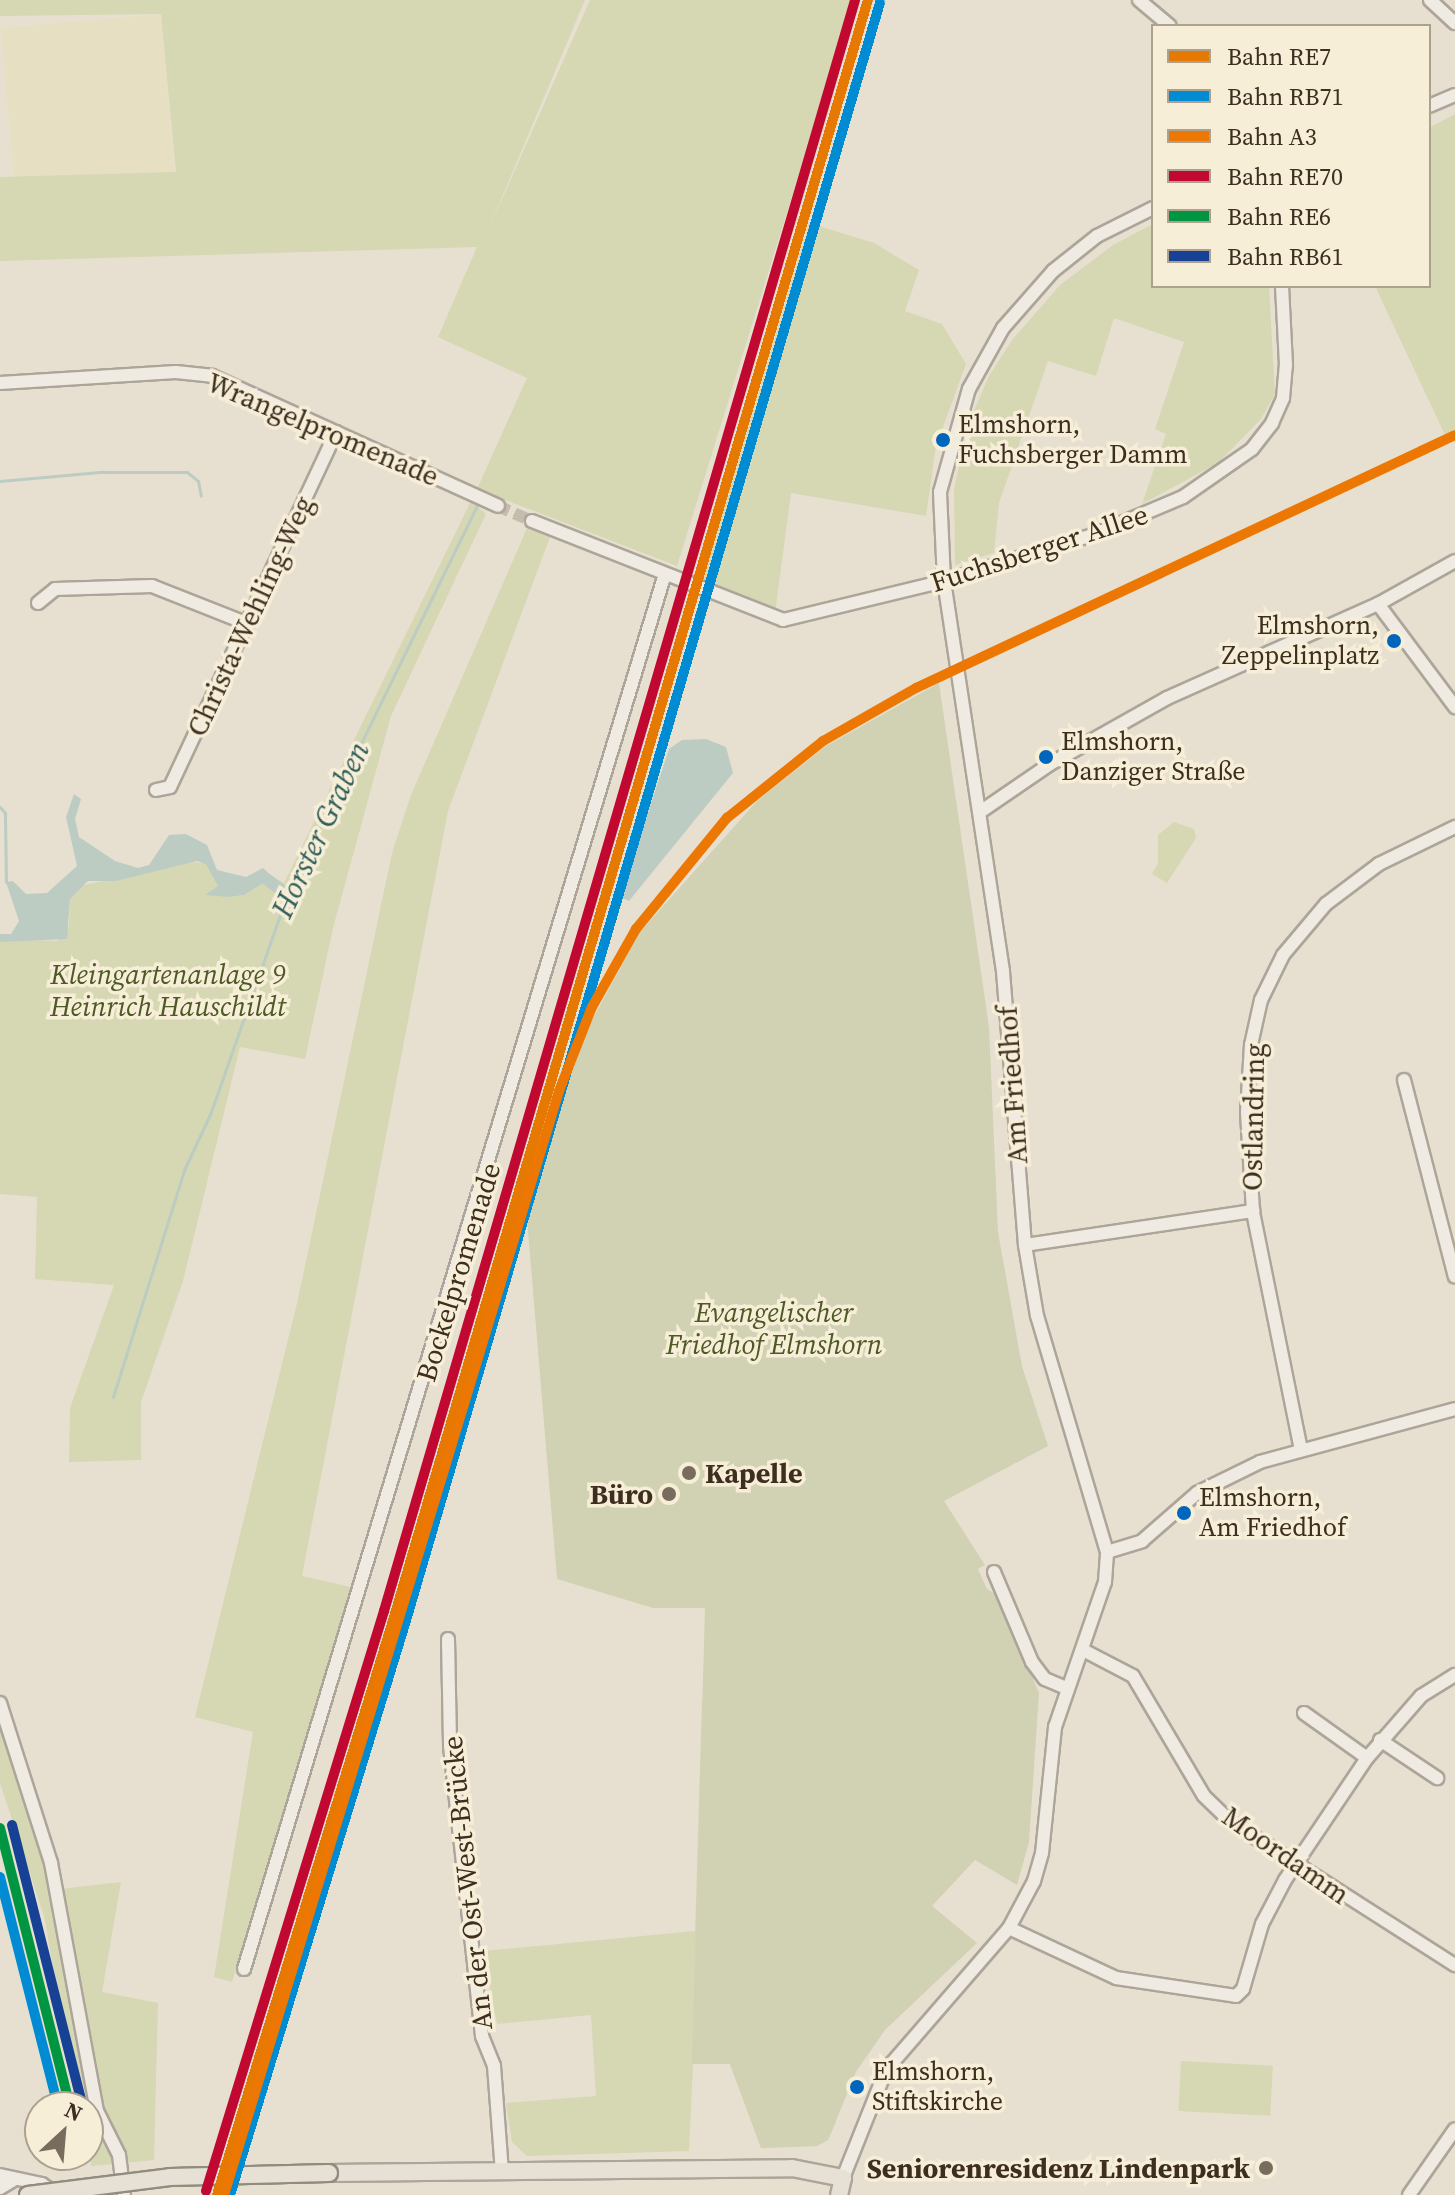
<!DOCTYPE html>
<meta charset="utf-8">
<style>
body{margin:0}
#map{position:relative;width:1455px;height:2195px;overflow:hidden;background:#e7e0d1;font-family:"Source Serif 4",serif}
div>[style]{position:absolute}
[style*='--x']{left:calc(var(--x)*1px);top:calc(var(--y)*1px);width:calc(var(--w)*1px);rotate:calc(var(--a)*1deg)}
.farmland>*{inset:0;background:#e6dfc2;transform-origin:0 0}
.green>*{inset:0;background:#d6d7b3;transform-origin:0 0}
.cemetery>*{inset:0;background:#d1d1b3}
.water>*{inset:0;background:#bcccc2}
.stream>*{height:3px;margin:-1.5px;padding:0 1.5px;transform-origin:1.5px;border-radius:1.5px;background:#bcccc2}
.canal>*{height:12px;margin:-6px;padding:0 6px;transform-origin:6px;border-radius:6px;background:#bcccc2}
.minor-tunnel>*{height:12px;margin-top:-6px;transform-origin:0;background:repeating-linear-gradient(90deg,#c5bcae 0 12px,transparent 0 18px)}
.roads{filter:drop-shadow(2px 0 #ada599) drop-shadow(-2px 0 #ada599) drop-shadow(0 2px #ada599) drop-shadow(0 -2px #ada599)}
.minor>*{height:12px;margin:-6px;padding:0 6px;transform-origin:6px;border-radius:6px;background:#efebe3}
.major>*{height:16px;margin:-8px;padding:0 8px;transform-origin:8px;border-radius:8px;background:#e6e1d4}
.bridges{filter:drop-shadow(2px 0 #928b80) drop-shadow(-2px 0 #928b80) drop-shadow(0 2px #928b80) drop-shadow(0 -2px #928b80)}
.major-bridge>*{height:16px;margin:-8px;padding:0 8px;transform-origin:8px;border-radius:8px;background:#e6e1d4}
.rail-1>*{height:10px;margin:-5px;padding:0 5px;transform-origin:5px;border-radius:5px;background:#e67902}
.rail-2>*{height:10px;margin:-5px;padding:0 5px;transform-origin:5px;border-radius:5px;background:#008bd2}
.rail-3>*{height:10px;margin:-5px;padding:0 5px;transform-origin:5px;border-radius:5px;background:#ec7803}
.rail-4>*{height:10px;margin:-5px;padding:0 5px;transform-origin:5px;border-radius:5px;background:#c10831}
.rail-5>*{height:10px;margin:-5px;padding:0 5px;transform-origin:5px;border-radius:5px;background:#009641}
.rail-6>*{height:10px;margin:-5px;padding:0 5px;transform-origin:5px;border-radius:5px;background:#164194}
.dots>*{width:22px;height:22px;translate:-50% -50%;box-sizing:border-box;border:4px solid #f7eed8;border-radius:50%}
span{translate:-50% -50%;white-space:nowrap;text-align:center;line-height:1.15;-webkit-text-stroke:7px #f7eed8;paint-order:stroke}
.bus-label{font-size:26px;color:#3d2e20}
.left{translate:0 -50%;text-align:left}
.right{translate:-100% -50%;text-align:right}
.street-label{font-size:28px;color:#3d2e20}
.park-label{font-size:28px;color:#4d5a26;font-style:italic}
.poi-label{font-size:28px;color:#3d2e20;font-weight:700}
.water-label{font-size:30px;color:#2f5d5a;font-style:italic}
.legend{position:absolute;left:1151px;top:24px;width:280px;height:264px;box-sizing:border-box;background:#f7eed8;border:2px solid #ada18e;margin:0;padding:10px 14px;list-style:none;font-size:24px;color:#3d2e20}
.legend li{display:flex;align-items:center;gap:16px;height:40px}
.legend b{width:40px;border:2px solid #ada18e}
.north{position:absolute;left:24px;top:2091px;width:80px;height:80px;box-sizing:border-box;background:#f7eed8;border:2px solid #ada18e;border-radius:50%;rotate:26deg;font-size:22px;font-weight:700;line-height:32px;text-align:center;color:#3d2e20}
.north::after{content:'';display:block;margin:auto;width:28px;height:36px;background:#786c5e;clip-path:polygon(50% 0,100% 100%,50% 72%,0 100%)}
</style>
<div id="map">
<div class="farmland">
<i style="left:161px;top:14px;width:160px;height:161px;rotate:85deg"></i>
</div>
<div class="green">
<i style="clip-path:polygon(0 0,585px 0,487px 233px,590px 0,853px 0,677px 566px,477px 489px,527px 378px,438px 337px,477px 247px,0 261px,0 177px,176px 172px,161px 14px,0 16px)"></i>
<i style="clip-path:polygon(1455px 114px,1455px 430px,1445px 435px,1375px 286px,1429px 286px,1429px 128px)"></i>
<i style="clip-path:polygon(809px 223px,874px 243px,919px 270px,905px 311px,942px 324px,966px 364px,936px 446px,926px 516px,791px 493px,775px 613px,703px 581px)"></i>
<i style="clip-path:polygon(1153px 224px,1153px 286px,1269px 286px,1275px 394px,1261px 419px,1218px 463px,1142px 504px,1166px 434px,1155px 429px,1184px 342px,1114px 318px,1096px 376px,1048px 361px,999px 503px,994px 553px,955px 565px,954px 489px,969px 422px,989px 376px,1012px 340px,1060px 285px,1113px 245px)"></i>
<i style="clip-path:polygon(471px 501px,486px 514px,391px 716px,333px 928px,305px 1059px,240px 1047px,183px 1281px,141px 1402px,141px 1460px,69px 1462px,70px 1408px,114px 1285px,35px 1279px,37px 1197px,0 1194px,0 939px,57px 941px,69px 926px,70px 899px,77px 887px,182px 862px,206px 863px,229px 897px,244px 895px,273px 877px,284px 883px)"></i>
<i style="clip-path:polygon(527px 528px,550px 537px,448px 811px,302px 1576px,351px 1587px,232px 1982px,214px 1977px,253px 1732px,195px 1717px,298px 1299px,392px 853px,411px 795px)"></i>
<i style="clip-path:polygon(1174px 822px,1194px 829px,1196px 838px,1167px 883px,1152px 874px,1158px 863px,1158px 835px)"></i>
<i style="clip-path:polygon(702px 1700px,836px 2122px,828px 2140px,817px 2146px,761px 2148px,730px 2064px,693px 2064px,689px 2151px,527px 2156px,512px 2142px,506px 2103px,596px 2096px,591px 2015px,497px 2024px,483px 1951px,695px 1931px)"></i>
<i style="clip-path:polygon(0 1729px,51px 1890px,121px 1882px,102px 1992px,158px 2003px,154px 2160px,91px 2166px,88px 2107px,78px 2107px,44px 1916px,0 1783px)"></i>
<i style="left:1181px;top:2061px;width:92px;height:50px;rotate:3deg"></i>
</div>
<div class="cemetery">
<i style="clip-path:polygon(939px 683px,989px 1027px,998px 1232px,1022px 1366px,1048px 1446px,944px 1501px,985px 1565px,978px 1569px,987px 1589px,997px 1595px,1039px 1693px,1029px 1842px,1017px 1885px,975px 1860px,932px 1906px,977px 1943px,885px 2030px,856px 2072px,828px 2140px,817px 2146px,761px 2148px,730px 2064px,692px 2064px,705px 1608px,653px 1608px,557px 1579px,526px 1207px,586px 1031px,640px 932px,757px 801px,826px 746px)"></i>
</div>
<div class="water">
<i style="clip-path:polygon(706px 739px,726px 747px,733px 773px,629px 901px,620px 897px,669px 749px,682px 740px)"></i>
<i style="clip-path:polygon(74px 794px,81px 799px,75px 819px,79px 837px,115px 861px,138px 868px,149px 865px,169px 835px,186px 834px,207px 845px,217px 870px,246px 877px,263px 868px,273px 877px,244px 895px,229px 897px,205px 895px,218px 886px,206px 864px,197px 861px,116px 881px,88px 881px,70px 899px,67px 939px,0 942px,0 934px,11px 934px,19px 921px,6px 882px,13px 881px,26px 894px,47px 893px,77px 866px,66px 817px)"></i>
</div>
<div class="stream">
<i style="--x:0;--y:481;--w:100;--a:-5.1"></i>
<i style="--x:100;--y:472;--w:87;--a:0"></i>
<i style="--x:187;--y:472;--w:14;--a:39"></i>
<i style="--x:198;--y:481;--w:15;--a:79"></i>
<i style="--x:0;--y:807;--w:8;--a:50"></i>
<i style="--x:5;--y:813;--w:69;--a:89.2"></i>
<i style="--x:113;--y:1397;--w:238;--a:-72.6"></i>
<i style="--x:184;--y:1170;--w:64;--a:-65"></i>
<i style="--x:211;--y:1112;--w:230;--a:-70.7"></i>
<i style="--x:287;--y:895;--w:437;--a:-64"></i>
</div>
<div class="canal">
<i style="--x:268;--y:880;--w:24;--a:38"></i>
</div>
<div class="minor-tunnel">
<i style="--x:498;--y:506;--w:37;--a:24"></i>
</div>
<div class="roads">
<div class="minor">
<i style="--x:1139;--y:0;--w:40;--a:40"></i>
<i style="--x:1430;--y:0;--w:34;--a:43"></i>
<i style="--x:1429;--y:106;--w:28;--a:-23"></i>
<i style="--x:0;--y:383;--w:176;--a:-3.6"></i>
<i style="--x:176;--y:372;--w:36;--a:6"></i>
<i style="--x:212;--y:376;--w:314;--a:24.4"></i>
<i style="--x:532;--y:521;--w:270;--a:21.5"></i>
<i style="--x:783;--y:620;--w:166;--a:-13.6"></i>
<i style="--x:944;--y:581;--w:156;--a:-17.2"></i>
<i style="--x:1093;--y:535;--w:98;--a:-22.9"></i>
<i style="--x:1183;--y:497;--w:84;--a:-34.8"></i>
<i style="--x:1252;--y:449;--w:33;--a:-52"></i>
<i style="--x:1272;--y:423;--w:27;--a:-66"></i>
<i style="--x:1283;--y:398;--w:33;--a:-85"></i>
<i style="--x:1286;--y:365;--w:79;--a:-92.9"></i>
<i style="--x:38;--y:603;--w:22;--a:-39"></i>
<i style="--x:55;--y:589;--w:97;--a:-1.8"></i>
<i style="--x:152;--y:586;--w:103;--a:21.6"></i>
<i style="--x:1378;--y:604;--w:129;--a:53.2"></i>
<i style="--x:156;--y:790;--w:14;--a:-12"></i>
<i style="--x:170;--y:787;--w:392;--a:-64.9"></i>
<i style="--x:980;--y:812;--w:85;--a:-34.4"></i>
<i style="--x:1050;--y:764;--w:134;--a:-29.4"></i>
<i style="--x:1167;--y:698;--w:231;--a:-24"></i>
<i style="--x:1378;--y:604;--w:88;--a:-29.2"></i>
<i style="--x:1404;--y:1080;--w:203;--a:75.5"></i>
<i style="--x:1025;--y:1245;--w:231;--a:-8.5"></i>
<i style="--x:1301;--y:1450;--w:244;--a:-101.4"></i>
<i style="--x:1253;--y:1211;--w:99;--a:-93.5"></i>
<i style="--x:1247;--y:1112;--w:67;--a:-86.6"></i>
<i style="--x:1251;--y:1045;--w:46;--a:-77.5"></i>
<i style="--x:1261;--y:1000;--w:50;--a:-63.9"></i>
<i style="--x:1283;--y:955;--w:67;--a:-49.9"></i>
<i style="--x:1326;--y:904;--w:66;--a:-37"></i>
<i style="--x:1379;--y:864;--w:85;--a:-26"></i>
<i style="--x:1107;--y:1552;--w:37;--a:-17"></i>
<i style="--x:1142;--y:1541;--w:73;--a:-41.1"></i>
<i style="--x:1197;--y:1493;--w:70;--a:-26.2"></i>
<i style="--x:1260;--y:1462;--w:202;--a:-15.2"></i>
<i style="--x:994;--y:1572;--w:98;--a:67.1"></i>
<i style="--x:1032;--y:1662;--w:21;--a:53"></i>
<i style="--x:1045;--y:1679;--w:23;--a:23"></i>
<i style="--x:448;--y:1639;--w:107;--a:88.9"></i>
<i style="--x:450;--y:1746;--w:292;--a:83.7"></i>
<i style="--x:482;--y:2036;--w:32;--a:68"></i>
<i style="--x:494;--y:2066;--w:107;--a:85.7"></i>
<i style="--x:1083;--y:1650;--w:56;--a:27.5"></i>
<i style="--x:1133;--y:1676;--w:139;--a:59.4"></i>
<i style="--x:1204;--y:1796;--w:37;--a:44"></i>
<i style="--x:1231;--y:1822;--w:266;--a:32.6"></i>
<i style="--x:0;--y:1703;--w:168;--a:72.3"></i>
<i style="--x:51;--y:1863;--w:252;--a:79.5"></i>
<i style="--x:97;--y:2111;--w:49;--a:63.4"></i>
<i style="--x:119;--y:2155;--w:40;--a:82.9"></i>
<i style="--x:1304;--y:1713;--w:77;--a:35.5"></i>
<i style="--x:1380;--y:1740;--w:69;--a:33.7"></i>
<i style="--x:1009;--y:1928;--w:118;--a:25"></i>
<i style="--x:1116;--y:1978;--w:121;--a:8.5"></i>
<i style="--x:1236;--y:1996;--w:10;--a:-45"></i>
<i style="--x:1243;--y:1989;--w:68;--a:-73.7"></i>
<i style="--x:1262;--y:1924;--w:50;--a:-62.4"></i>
<i style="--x:1285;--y:1880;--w:147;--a:-56.1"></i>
<i style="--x:1367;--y:1758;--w:82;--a:-48.9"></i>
<i style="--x:1421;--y:1696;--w:40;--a:-32"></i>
<i style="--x:244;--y:1969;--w:1457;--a:-73.21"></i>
<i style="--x:0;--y:2175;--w:43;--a:12.1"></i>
<i style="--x:42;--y:2184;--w:17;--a:36"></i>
<i style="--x:843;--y:2178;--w:116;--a:-68.3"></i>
<i style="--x:886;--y:2070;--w:188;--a:-49.1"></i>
<i style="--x:1009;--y:1928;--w:53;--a:-62"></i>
<i style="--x:1034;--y:1881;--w:29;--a:-74"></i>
<i style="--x:1042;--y:1853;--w:127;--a:-84.1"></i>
<i style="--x:1055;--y:1727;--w:153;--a:-71"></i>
<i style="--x:1105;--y:1582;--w:30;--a:-86"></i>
<i style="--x:1107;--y:1552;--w:246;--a:-106.5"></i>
<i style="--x:1037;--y:1316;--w:72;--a:-99.6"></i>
<i style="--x:1025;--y:1245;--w:275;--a:-94.6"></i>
<i style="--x:1003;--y:971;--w:394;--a:-98.6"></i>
<i style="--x:944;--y:581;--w:89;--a:-92.6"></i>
<i style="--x:940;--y:492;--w:107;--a:-74.3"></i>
<i style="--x:969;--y:389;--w:70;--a:-60.9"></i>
<i style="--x:1003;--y:328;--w:76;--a:-48.7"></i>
<i style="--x:1053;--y:271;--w:56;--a:-38.5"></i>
<i style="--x:1097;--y:236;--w:63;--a:-26.6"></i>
<i style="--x:0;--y:2188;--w:17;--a:-31"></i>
<i style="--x:1409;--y:2195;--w:80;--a:-55.1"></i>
</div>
<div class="major">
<i style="--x:329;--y:2173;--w:463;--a:-0.6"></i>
<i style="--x:792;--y:2168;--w:52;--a:11.1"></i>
<i style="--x:843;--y:2178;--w:17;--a:103"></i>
</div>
</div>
<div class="bridges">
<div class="major-bridge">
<i style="--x:28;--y:2195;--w:143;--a:-7.2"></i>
<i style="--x:170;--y:2177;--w:159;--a:-1.4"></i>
</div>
</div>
<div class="rail-1">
<i style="--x:217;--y:2195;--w:608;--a:-72.97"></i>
<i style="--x:395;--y:1614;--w:1682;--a:-73.67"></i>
</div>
<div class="rail-2">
<i style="--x:0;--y:1877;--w:237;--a:75.8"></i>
<i style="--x:230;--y:2195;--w:604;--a:-72.97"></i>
<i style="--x:407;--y:1617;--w:1682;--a:-73.67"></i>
</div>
<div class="rail-3">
<i style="--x:224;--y:2195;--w:1154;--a:-73.12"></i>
<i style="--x:559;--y:1091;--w:90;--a:-68.6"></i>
<i style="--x:592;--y:1007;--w:90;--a:-60.6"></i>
<i style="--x:636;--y:929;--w:144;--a:-50.7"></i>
<i style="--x:727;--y:818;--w:123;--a:-38.7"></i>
<i style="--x:823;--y:741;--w:107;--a:-29.7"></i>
<i style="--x:916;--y:688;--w:595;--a:-25.14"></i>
</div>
<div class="rail-4">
<i style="--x:206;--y:2191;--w:607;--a:-72.94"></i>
<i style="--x:384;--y:1611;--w:1678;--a:-73.7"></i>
</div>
<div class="rail-5">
<i style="--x:0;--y:1828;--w:288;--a:75.9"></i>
</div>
<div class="rail-6">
<i style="--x:12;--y:1825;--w:288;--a:75.9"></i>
</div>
<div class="dots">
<i style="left:943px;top:440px;background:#0065bd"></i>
<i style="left:1394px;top:641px;background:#0065bd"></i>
<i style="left:1046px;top:757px;background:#0065bd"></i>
<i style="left:689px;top:1473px;background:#786c5e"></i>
<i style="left:669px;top:1494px;background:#786c5e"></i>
<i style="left:1184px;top:1513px;background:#0065bd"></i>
<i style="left:857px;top:2087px;background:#0065bd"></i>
<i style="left:1266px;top:2168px;background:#786c5e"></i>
</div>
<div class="bus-label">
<span class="left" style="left:958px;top:440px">Elmshorn,<br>Fuchsberger Damm</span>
<span class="right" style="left:1379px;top:641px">Elmshorn,<br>Zeppelinplatz</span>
<span class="left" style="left:1061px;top:757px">Elmshorn,<br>Danziger Straße</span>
<span class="left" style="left:1199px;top:1513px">Elmshorn,<br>Am Friedhof</span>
<span class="left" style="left:872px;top:2087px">Elmshorn,<br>Stiftskirche</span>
</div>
<div class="street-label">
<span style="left:323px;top:429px;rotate:23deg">Wrangelpromenade</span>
<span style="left:1039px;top:548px;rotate:-18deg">Fuchsberger Allee</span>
<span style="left:250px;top:616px;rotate:-65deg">Christa-Wehling-Weg</span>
<span style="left:1012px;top:1085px;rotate:-94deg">Am Friedhof</span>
<span style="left:1253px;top:1117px;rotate:-89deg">Ostlandring</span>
<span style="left:458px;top:1272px;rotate:-73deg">Bockelpromenade</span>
<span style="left:1286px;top:1855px;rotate:35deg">Moordamm</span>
<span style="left:467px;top:1883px;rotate:-96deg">An der Ost-West-Brücke</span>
</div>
<div class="park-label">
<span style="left:168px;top:990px">Kleingartenanlage 9<br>Heinrich Hauschildt</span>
<span style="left:774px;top:1328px">Evangelischer<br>Friedhof Elmshorn</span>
</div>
<div class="poi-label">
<span class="left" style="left:705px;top:1473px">Kapelle</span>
<span class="right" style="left:653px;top:1494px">Büro</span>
<span class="right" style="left:1250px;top:2168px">Seniorenresidenz Lindenpark</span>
</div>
<div class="water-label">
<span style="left:321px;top:830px;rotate:-65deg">Horster Graben</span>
</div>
<ul class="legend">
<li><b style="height:10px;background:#e67902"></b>Bahn RE7</li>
<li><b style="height:10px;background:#008bd2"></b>Bahn RB71</li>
<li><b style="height:10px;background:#ec7803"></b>Bahn A3</li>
<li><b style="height:10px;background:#c10831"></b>Bahn RE70</li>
<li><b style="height:10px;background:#009641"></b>Bahn RE6</li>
<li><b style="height:10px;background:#164194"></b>Bahn RB61</li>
</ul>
<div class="north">N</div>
</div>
